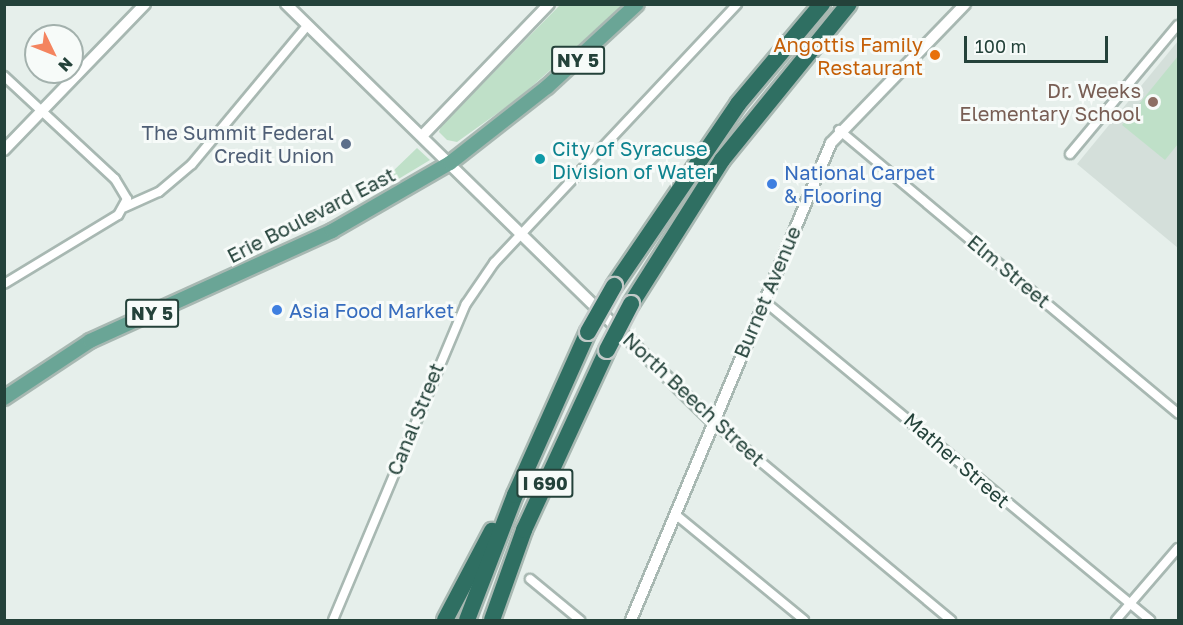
<!DOCTYPE html>
<style>
body{margin:0}
#map{position:relative;width:1183px;height:625px;overflow:hidden;background:#e6efeb;font-family:"Golos Text",sans-serif}
div>[style]{position:absolute}
[style*='--x']{left:calc(var(--x)*1px);top:calc(var(--y)*1px);width:calc(var(--w)*1px);rotate:calc(var(--a)*1deg)}
.built>*{inset:0;background:#d4dfda}
.green>*{inset:0;background:#bfe0c8}
.roads{filter:drop-shadow(2px 0 #a8b8b2) drop-shadow(-2px 0 #a8b8b2) drop-shadow(0 2px #a8b8b2) drop-shadow(0 -2px #a8b8b2)}
.minor>*{height:8px;margin:-4px;padding:0 4px;transform-origin:4px;border-radius:4px;background:#fff}
.tertiary>*{height:10px;margin:-5px;padding:0 5px;transform-origin:5px;border-radius:5px;background:#fff}
.primary>*{height:14px;margin:-7px;padding:0 7px;transform-origin:7px;border-radius:7px;background:#6aa596}
.motorway>*{height:16px;margin:-8px;padding:0 8px;transform-origin:8px;border-radius:8px;background:#2f6f62}
.bridges{filter:drop-shadow(2px 0 #c2cac8) drop-shadow(-2px 0 #c2cac8) drop-shadow(0 2px #c2cac8) drop-shadow(0 -2px #c2cac8)}
.motorway-bridge>*{height:16px;margin:-8px;padding:0 8px;transform-origin:8px;border-radius:8px;background:#2f6f62}
.dots>*{width:16px;height:16px;translate:-50% -50%;box-sizing:border-box;border:3px solid #f7fbf9;border-radius:50%}
span{translate:-50% -50%;white-space:nowrap;text-align:center;line-height:1.15;-webkit-text-stroke:6px #f7fbf9;paint-order:stroke}
.shield-label span{padding:2px 4px;background:#f7fbf9;border:2px solid;border-radius:4px;-webkit-text-stroke-width:0}
.shield-label{font-size:18px;color:#24423a;font-weight:700}
.food-label{font-size:20px;color:#c56008}
.right{translate:-100% -50%;text-align:right}
.education-label{font-size:20px;color:#785e54}
.service-label{font-size:20px;color:#4e5e75}
.culture-label{font-size:20px;color:#0d838f}
.left{translate:0 -50%;text-align:left}
.shop-label{font-size:20px;color:#366cbe}
.street-label{font-size:20px;color:#24423a}
.frame{position:absolute;inset:0;border:6px solid #24423a;pointer-events:none}
.north{position:absolute;left:24px;top:24px;width:60px;height:60px;box-sizing:border-box;background:#f7fbf9;border:2px solid #a3b1ad;border-radius:50%;rotate:133deg;font-size:16px;font-weight:700;line-height:24px;text-align:center;color:#24423a}
.north::after{content:'';display:block;margin:auto;width:21px;height:27px;background:#f4845f;clip-path:polygon(50% 0,100% 100%,50% 72%,0 100%)}
.scale{position:absolute;left:964px;top:36px;width:144px;height:27px;box-sizing:border-box;border:3px solid #24423a;border-top:0;padding-left:8px;font-size:18px;line-height:21px;white-space:nowrap;color:#24423a;-webkit-text-stroke:4px #f7fbf9;paint-order:stroke}
</style>
<div id="map">
<div class="built">
<i style="clip-path:polygon(1178px 41px,1178px 248px,1077px 164px)"></i>
</div>
<div class="green">
<i style="clip-path:polygon(560px 5px,623px 5px,520px 97px,457px 142px,447px 140px,439px 132px,441px 126px)"></i>
<i style="clip-path:polygon(1178px 56px,1178px 144px,1165px 160px,1122px 125px)"></i>
<i style="clip-path:polygon(417px 148px,430px 160px,362px 201px)"></i>
</div>
<div class="roads">
<div class="minor">
<i style="--x:4;--y:76;--w:151;--a:42.9"></i>
<i style="--x:115;--y:179;--w:23;--a:59"></i>
<i style="--x:127;--y:199;--w:18;--a:119"></i>
<i style="--x:118;--y:215;--w:133;--a:148.8"></i>
<i style="--x:839;--y:130;--w:442;--a:39.9"></i>
<i style="--x:1070;--y:154;--w:168;--a:-50.1"></i>
<i style="--x:125;--y:207;--w:37;--a:-24"></i>
<i style="--x:159;--y:192;--w:43;--a:-40.3"></i>
<i style="--x:192;--y:164;--w:180;--a:-50.2"></i>
<i style="--x:764;--y:301;--w:501;--a:39.57"></i>
<i style="--x:713;--y:422;--w:310;--a:39.8"></i>
<i style="--x:675;--y:514;--w:167;--a:39.4"></i>
<i style="--x:530;--y:579;--w:65;--a:39.4"></i>
<i style="--x:333;--y:620;--w:343;--a:-67.2"></i>
<i style="--x:466;--y:304;--w:50;--a:-55.7"></i>
<i style="--x:494;--y:263;--w:355;--a:-46.8"></i>
<i style="--x:1116;--y:620;--w:95;--a:-49.3"></i>
</div>
<div class="tertiary">
<i style="--x:286;--y:4;--w:598;--a:44.39"></i>
<i style="--x:422;--y:136;--w:183;--a:-46.1"></i>
<i style="--x:4;--y:150;--w:203;--a:-46"></i>
<i style="--x:631;--y:620;--w:517;--a:-67.25"></i>
<i style="--x:831;--y:143;--w:193;--a:-46"></i>
</div>
<div class="primary">
<i style="--x:4;--y:398;--w:103;--a:-33.5"></i>
<i style="--x:90;--y:341;--w:266;--a:-24.4"></i>
<i style="--x:332;--y:231;--w:136;--a:-30"></i>
<i style="--x:450;--y:163;--w:123;--a:-38.1"></i>
<i style="--x:547;--y:87;--w:122;--a:-42.7"></i>
</div>
<div class="motorway">
<i style="--x:614;--y:286;--w:220;--a:-55.7"></i>
<i style="--x:738;--y:104;--w:131;--a:-50"></i>
<i style="--x:631;--y:304;--w:170;--a:-57.7"></i>
<i style="--x:722;--y:160;--w:201;--a:-50.9"></i>
<i style="--x:445;--y:620;--w:101;--a:-62.2"></i>
<i style="--x:467;--y:620;--w:134;--a:-69"></i>
<i style="--x:515;--y:495;--w:179;--a:-65.9"></i>
<i style="--x:492;--y:620;--w:96;--a:-70.4"></i>
<i style="--x:524;--y:530;--w:198;--a:-65.2"></i>
</div>
</div>
<div class="bridges">
<div class="motorway-bridge">
<i style="--x:588;--y:332;--w:53;--a:-60.5"></i>
<i style="--x:607;--y:350;--w:52;--a:-62.4"></i>
</div>
</div>
<div class="dots">
<i style="left:935px;top:55px;background:#e8710a"></i>
<i style="left:1153px;top:102px;background:#8d6e63"></i>
<i style="left:346px;top:144px;background:#5c6f8a"></i>
<i style="left:540px;top:159px;background:#0f9aa8"></i>
<i style="left:772px;top:184px;background:#3f7fe0"></i>
<i style="left:277px;top:310px;background:#3f7fe0"></i>
</div>
<div class="shield-label">
<span style="left:578px;top:60px">NY 5</span>
<span style="left:152px;top:313px">NY 5</span>
<span style="left:545px;top:483px">I 690</span>
</div>
<div class="food-label">
<span class="right" style="left:923px;top:56px">Angottis Family<br>Restaurant</span>
</div>
<div class="education-label">
<span class="right" style="left:1141px;top:102px">Dr. Weeks<br>Elementary School</span>
</div>
<div class="service-label">
<span class="right" style="left:334px;top:144px">The Summit Federal<br>Credit Union</span>
</div>
<div class="culture-label">
<span class="left" style="left:552px;top:160px">City of Syracuse<br>Division of Water</span>
</div>
<div class="shop-label">
<span class="left" style="left:784px;top:184px">National Carpet<br>&amp; Flooring</span>
<span class="left" style="left:289px;top:310px">Asia Food Market</span>
</div>
<div class="street-label">
<span style="left:311px;top:215px;rotate:-27deg">Erie Boulevard East</span>
<span style="left:1009px;top:271px;rotate:40deg">Elm Street</span>
<span style="left:767px;top:292px;rotate:-67deg">Burnet Avenue</span>
<span style="left:694px;top:399px;rotate:43deg">North Beech Street</span>
<span style="left:415px;top:419px;rotate:-68deg">Canal Street</span>
<span style="left:957px;top:460px;rotate:41deg">Mather Street</span>
</div>
<div class="frame"></div>
<div class="north">N</div>
<div class="scale">100 m</div>
</div>
